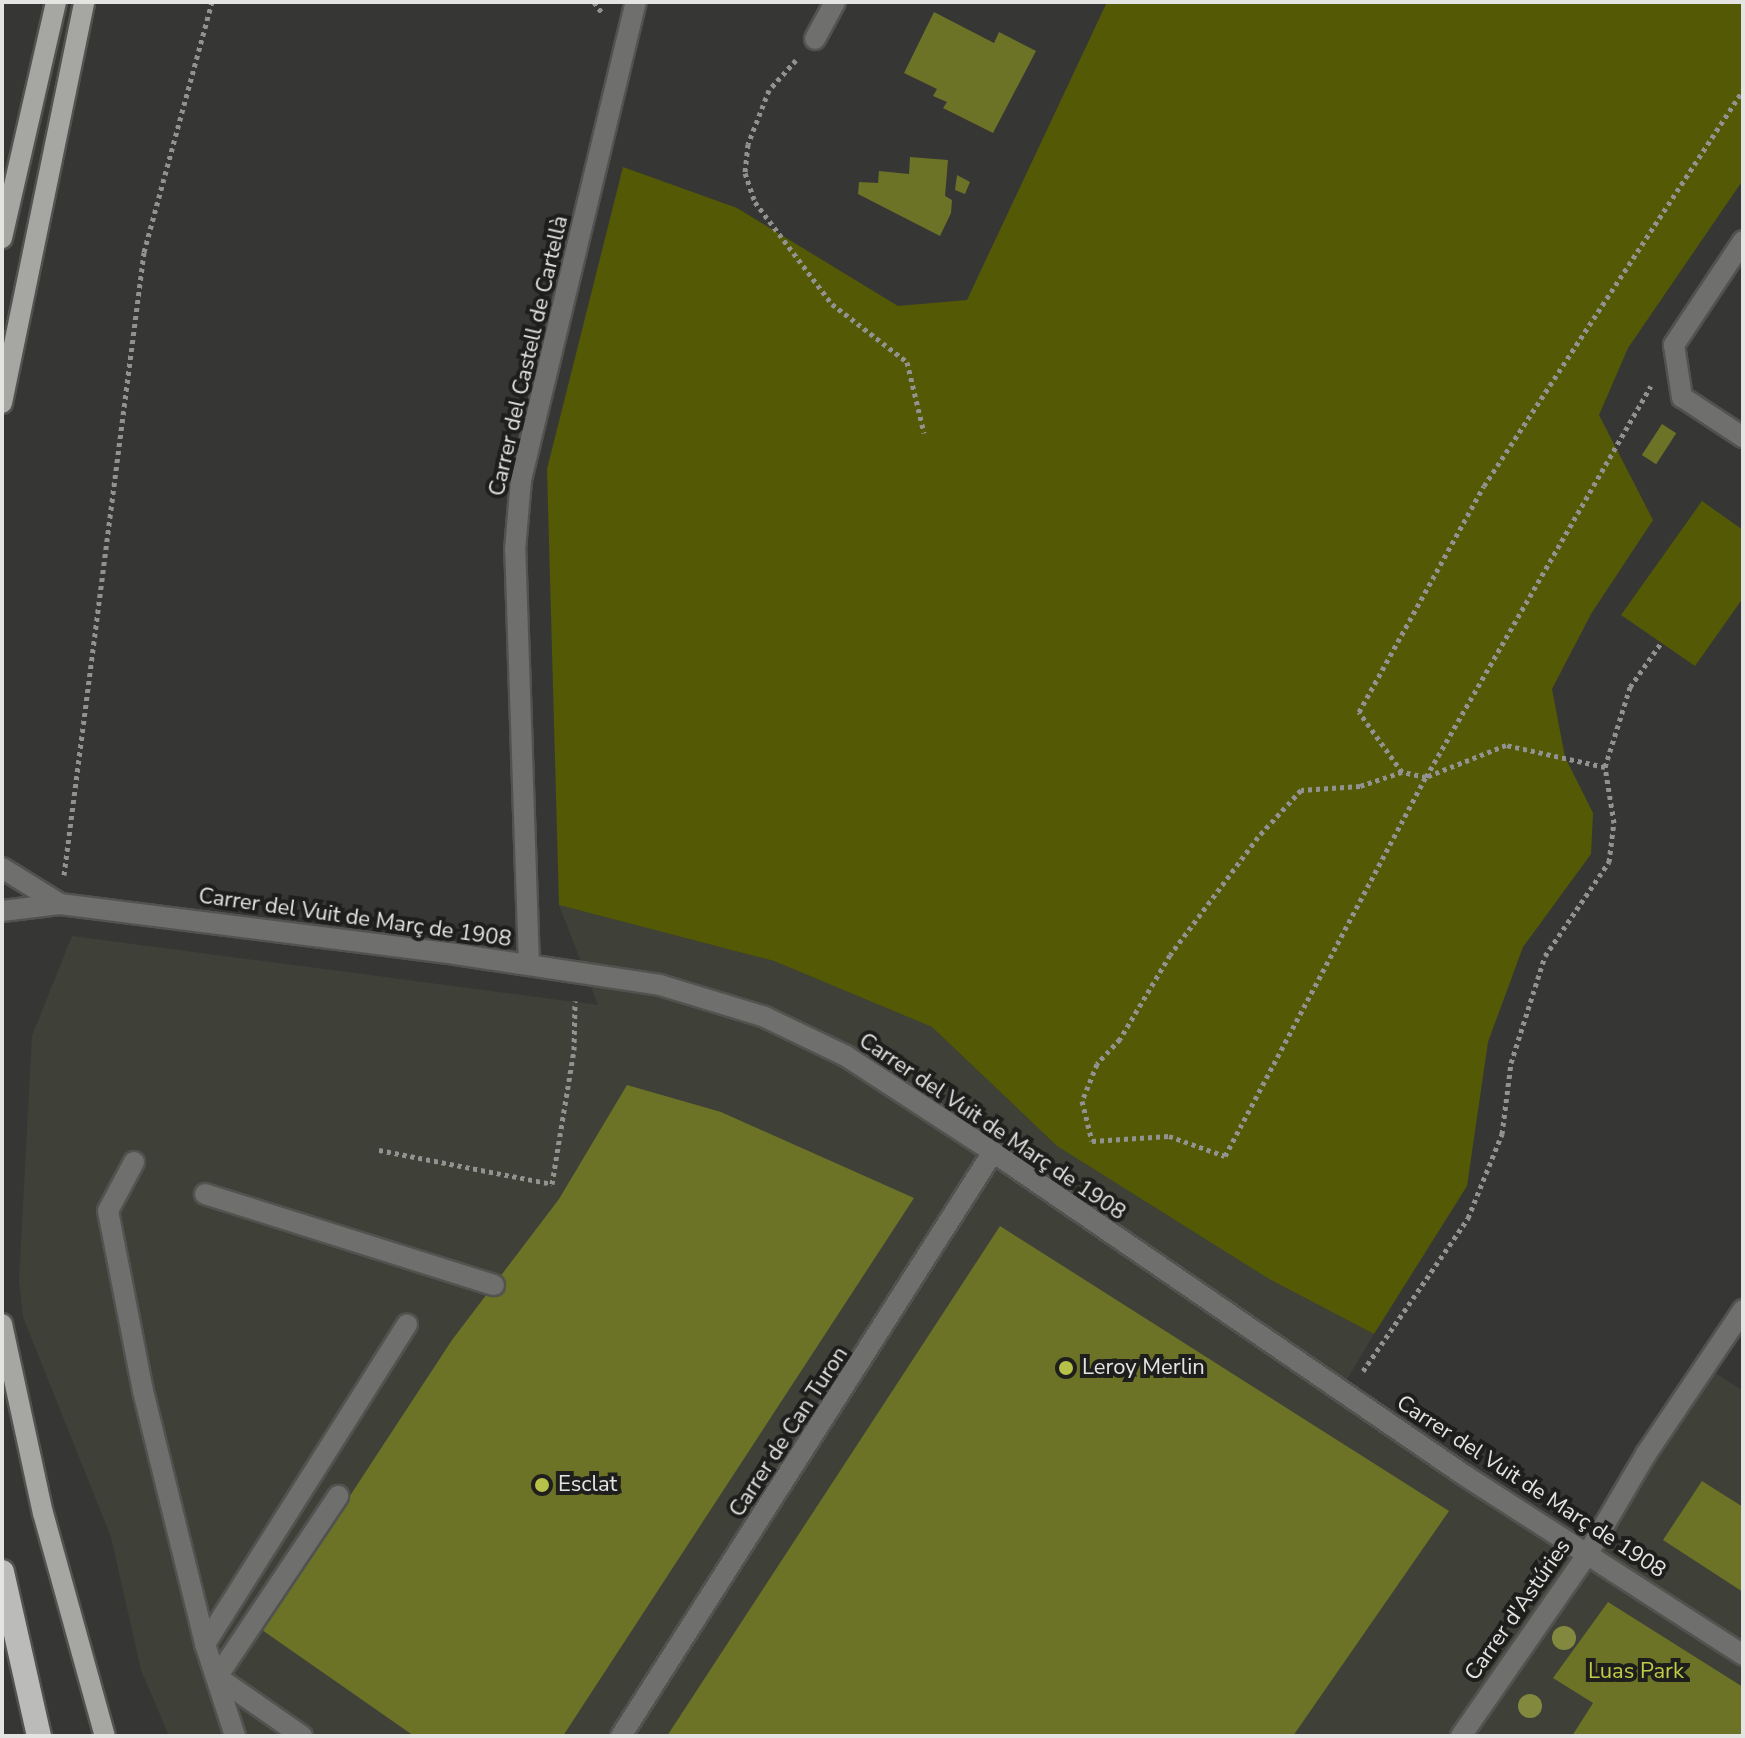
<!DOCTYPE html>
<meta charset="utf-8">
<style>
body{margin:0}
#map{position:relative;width:1745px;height:1738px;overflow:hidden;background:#363734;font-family:"Nunito Sans",sans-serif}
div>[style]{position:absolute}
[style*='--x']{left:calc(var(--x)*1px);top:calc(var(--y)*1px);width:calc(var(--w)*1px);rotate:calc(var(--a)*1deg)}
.built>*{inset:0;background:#3f4038}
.green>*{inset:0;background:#545905}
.building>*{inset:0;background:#6c7226;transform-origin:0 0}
.path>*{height:5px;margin-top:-2.5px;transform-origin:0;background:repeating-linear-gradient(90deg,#929391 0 4px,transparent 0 8px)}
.roads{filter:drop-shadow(2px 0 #525350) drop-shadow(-2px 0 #525350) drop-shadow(0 2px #525350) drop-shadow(0 -2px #525350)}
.minor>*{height:20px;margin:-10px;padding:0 10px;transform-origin:10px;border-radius:10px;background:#6f6f6e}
.major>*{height:20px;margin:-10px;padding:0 10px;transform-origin:10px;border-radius:10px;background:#a6a6a3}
.highway>*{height:24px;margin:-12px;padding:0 12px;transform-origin:12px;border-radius:12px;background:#bbbcb9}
.trees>*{width:24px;height:24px;margin:-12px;border-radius:50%;background:#82883e}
.dots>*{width:22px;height:22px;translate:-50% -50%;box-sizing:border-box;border:4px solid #1e1e1d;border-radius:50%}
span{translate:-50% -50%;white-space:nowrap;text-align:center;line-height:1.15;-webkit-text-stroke:8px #1e1e1d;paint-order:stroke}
.street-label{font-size:22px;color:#e4e5e3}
.poi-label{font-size:22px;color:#e4e5e3}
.left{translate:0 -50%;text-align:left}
.park-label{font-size:22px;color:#c0cb46}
.frame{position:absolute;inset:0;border:4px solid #e4e5e3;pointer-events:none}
</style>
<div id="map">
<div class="built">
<i style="clip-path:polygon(559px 905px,774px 961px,932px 1027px,1057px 1146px,1269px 1279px,1374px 1334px,1340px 1391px,1579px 1550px,1703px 1365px,1743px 1391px,1743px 1736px,169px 1736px,141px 1670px,111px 1537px,23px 1317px,19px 1281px,32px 1036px,72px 936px,598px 1005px)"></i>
</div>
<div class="green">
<i style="clip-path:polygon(1107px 2px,1743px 2px,1743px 180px,1628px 348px,1599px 415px,1653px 520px,1591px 614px,1552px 689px,1565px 757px,1593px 813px,1591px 854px,1523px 947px,1488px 1042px,1467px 1186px,1374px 1334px,1269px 1279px,1057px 1146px,932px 1027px,774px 961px,559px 905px,547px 469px,623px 167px,737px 208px,898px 306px,967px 300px)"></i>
<i style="clip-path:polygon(1702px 501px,1743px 530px,1743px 598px,1695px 666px,1621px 615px)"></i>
</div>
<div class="building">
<i style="clip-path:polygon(934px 12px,994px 43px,999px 32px,1036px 51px,993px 133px,943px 108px,947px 102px,933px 96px,937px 89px,904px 73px)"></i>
<i style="clip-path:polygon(910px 157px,948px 160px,945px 196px,952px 200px,951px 213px,940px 236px,858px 194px,859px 182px,878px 183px,879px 171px,909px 174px)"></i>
<i style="clip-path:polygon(957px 175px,970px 182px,965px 194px,955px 190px)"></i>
<i style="left:1662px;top:424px;width:17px;height:37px;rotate:33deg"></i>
<i style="clip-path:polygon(627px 1085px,721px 1112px,914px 1198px,563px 1736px,414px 1736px,262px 1630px,452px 1340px,559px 1199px)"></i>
<i style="clip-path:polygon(1000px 1226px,1449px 1511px,1293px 1736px,667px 1736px)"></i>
<i style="clip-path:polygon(1702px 1481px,1743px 1507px,1743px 1592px,1663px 1540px)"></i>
<i style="clip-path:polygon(1608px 1602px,1743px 1687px,1743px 1736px,1572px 1736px,1593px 1703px,1553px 1678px)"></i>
</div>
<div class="path">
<i style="--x:594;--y:2;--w:15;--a:53"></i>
<i style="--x:796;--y:60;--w:40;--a:132"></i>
<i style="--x:769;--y:90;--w:58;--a:111.3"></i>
<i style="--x:748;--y:144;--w:29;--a:96"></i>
<i style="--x:745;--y:173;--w:31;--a:71"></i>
<i style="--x:755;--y:202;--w:128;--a:53"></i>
<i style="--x:832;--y:304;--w:95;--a:37.7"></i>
<i style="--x:907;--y:362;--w:73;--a:76.5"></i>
<i style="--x:1605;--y:767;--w:101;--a:-167.5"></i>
<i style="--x:1506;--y:745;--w:86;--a:158.2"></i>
<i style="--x:1426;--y:777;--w:25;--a:-168"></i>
<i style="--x:1402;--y:772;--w:44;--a:161.6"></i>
<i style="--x:1360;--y:786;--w:59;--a:176.1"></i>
<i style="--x:1301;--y:790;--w:64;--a:132.5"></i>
<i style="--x:1258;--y:837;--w:147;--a:126.7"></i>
<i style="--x:1170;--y:955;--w:98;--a:120.8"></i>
<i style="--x:1120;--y:1039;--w:34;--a:133"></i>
<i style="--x:1097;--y:1064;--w:40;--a:112"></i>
<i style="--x:1082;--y:1101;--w:41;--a:76"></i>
<i style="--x:1092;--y:1141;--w:77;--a:-3.7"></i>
<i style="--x:1169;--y:1136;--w:59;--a:19.7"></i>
<i style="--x:1225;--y:1156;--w:429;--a:-62.1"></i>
<i style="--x:1426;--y:777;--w:451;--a:-60.1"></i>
<i style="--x:1402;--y:772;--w:74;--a:-125.6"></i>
<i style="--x:1359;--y:712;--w:258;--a:-61.1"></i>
<i style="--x:1484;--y:486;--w:473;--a:-56.8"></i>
<i style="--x:64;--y:875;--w:628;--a:-82.68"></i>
<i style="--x:144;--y:252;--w:259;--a:-74.8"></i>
<i style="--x:379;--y:1150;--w:176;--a:11.1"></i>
<i style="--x:552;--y:1184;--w:136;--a:-80.7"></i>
<i style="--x:574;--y:1050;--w:49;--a:-88.8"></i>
<i style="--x:1363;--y:1371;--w:186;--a:-55.5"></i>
<i style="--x:1468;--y:1218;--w:91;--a:-68"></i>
<i style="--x:1502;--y:1134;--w:72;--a:-82.8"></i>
<i style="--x:1511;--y:1063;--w:112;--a:-72.4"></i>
<i style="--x:1545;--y:956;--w:114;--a:-55.8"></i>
<i style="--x:1609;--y:862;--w:39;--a:-83"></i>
<i style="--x:1614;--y:823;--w:57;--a:-99.1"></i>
<i style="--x:1605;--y:767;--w:84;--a:-72.6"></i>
<i style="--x:1630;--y:687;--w:54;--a:-54.8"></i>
</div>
<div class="roads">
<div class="minor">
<i style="--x:815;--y:39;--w:42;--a:-61.6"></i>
<i style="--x:1743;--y:241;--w:125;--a:123.6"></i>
<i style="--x:1674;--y:345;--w:53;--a:81.3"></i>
<i style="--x:1682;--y:397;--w:73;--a:33.3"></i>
<i style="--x:2;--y:868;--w:68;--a:31.8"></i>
<i style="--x:2;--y:911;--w:58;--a:-6.9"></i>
<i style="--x:60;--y:904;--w:398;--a:7.2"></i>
<i style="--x:455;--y:954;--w:207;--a:8.6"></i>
<i style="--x:660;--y:985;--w:110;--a:16.9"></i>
<i style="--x:765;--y:1017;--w:90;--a:25.7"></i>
<i style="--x:846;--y:1056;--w:176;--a:33.1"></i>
<i style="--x:993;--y:1152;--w:571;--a:34.44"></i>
<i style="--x:1464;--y:1475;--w:332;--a:32.8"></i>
<i style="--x:529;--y:965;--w:415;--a:-91.9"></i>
<i style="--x:515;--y:550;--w:70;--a:-85.1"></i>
<i style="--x:521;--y:480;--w:492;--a:-76.5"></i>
<i style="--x:134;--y:1162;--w:55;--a:118"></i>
<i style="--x:108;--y:1211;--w:183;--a:79"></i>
<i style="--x:143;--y:1391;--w:260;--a:76.2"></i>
<i style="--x:205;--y:1644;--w:97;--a:71.9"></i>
<i style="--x:205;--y:1194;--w:303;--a:17.5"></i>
<i style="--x:205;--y:1644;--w:378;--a:-57.7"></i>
<i style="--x:302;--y:1736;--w:103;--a:-145.2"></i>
<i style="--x:217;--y:1677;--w:218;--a:-56.2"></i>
<i style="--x:621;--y:1736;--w:692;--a:-57.5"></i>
<i style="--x:1461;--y:1736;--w:223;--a:-55.2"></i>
<i style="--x:1588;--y:1553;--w:115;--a:-59.6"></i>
<i style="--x:1646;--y:1454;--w:174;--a:-56"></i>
</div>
<div class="major">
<i style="--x:2;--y:238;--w:242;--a:-77.1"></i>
<i style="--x:2;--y:403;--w:409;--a:-78.4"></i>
<i style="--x:2;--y:1324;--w:193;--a:77.8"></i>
<i style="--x:43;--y:1513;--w:231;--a:74.5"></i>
</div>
<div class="highway">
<i style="--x:2;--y:1572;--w:168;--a:77.3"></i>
</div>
</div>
<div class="trees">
<i style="left:1564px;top:1638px"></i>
<i style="left:1530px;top:1706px"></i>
</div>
<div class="dots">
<i style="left:1066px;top:1368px;background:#b7c147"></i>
<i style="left:542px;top:1485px;background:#b7c147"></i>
</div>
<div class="street-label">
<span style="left:529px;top:356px;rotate:-77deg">Carrer del Castell de Cartellà</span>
<span style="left:355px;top:918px;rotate:8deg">Carrer del Vuit de Març de 1908</span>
<span style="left:992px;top:1127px;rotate:34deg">Carrer del Vuit de Març de 1908</span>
<span style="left:789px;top:1432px;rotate:-57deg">Carrer de Can Turon</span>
<span style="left:1531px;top:1487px;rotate:33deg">Carrer del Vuit de Març de 1908</span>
<span style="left:1518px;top:1610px;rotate:-55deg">Carrer d'Astúries</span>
</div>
<div class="poi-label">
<span class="left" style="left:1082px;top:1368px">Leroy Merlin</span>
<span class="left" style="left:558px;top:1485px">Esclat</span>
</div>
<div class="park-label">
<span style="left:1636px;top:1672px">Luas Park</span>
</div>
<div class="frame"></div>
</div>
